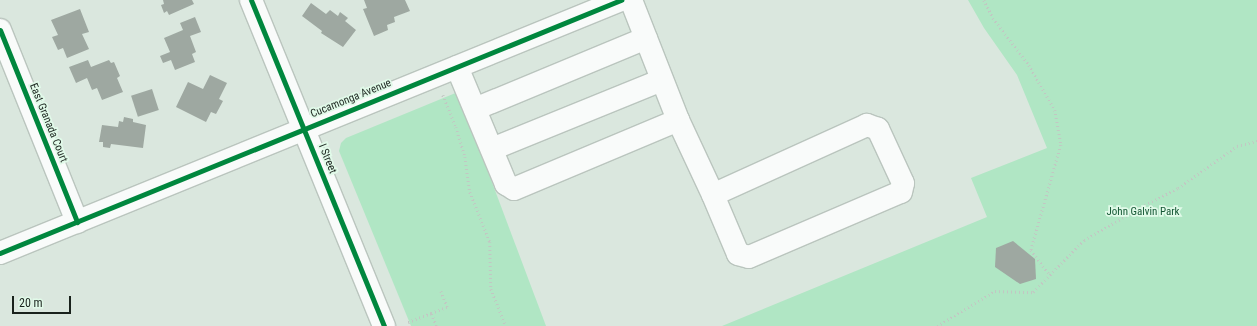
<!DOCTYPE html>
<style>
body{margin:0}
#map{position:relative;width:1257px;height:326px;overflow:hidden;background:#dae7de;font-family:"Roboto Condensed",sans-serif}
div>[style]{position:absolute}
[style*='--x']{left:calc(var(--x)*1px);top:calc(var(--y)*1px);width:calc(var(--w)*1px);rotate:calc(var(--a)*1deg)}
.green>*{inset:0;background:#b0e6c4}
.building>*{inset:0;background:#9ea8a1;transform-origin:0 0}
.path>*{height:2.5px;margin-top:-1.25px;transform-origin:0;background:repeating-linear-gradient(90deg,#c2c7c3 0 1px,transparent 0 4px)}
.roads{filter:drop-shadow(1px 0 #bac5be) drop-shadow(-1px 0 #bac5be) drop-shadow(0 1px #bac5be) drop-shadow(0 -1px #bac5be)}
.minor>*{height:22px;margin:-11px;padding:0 11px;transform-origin:11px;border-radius:11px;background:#f9fbfa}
.cycleway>*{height:5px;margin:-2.5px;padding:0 2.5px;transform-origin:2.5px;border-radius:2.5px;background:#00873e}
span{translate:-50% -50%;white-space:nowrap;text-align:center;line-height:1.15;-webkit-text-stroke:3.5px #e1fae9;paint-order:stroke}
.street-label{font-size:11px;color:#19221c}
.park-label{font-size:11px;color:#145734}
.scale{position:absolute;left:12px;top:296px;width:59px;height:18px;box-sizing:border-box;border:2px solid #19221c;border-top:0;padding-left:5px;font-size:12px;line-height:14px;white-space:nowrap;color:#19221c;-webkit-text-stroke:3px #e1fae9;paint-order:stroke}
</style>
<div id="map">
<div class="green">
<i style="clip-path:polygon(968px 0,1257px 0,1257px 326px,722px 326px,987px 217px,971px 178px,1047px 148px,1017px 75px,984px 28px)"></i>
<i style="clip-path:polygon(458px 92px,546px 326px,411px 326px,339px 151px,341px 143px,346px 138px)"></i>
</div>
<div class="building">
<i style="clip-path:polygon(163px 0,192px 0,194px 4px,169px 15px,167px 11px,164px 13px,161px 5px,164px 4px)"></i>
<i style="clip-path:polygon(364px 0,405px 0,410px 11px,394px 17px,395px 22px,387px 25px,388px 30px,374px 36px,363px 9px,367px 8px)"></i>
<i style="clip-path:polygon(311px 3px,326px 14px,330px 10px,338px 16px,340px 12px,348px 18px,345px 21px,356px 30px,343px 47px,321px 33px,322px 31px,302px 16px)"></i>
<i style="clip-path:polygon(80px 9px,89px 32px,82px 34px,89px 49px,67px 58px,63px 48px,58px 50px,52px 37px,58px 35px,51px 20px)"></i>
<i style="clip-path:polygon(195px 17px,201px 32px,190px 36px,196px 52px,192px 54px,195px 62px,175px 70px,171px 60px,163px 63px,160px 56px,170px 52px,164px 38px,183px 30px,180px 23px)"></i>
<i style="clip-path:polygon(88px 60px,91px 67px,109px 60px,111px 63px,114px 62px,120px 76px,117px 78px,123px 92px,102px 100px,97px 88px,92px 90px,87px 78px,76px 83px,69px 67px)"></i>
<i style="clip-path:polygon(210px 75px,227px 83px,219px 99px,223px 101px,216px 114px,211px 112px,206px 122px,176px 107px,188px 82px,203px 89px)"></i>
<i style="left:152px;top:89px;width:22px;height:22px;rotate:72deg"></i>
<i style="clip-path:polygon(124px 117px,133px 119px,133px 122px,146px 125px,143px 148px,111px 144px,110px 148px,103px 147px,103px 142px,99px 142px,102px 125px,118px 127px,119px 121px,123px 122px)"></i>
<i style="clip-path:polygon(1013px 241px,1035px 259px,1036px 279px,1020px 284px,995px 267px,996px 248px)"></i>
</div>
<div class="path">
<i style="--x:984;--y:0;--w:20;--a:63"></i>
<i style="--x:993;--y:18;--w:59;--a:52.5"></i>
<i style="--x:1029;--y:65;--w:52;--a:60"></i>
<i style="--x:1055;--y:110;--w:36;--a:80"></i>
<i style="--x:1061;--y:145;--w:109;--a:105.9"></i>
<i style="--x:1031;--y:250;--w:31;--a:53"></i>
<i style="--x:443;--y:95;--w:35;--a:68"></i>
<i style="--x:456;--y:127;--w:31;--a:73"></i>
<i style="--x:465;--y:157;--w:35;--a:82"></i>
<i style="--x:470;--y:192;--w:54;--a:68.2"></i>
<i style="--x:490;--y:242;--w:47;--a:88.8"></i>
<i style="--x:491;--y:289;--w:40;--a:68"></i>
<i style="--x:408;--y:322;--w:25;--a:-21"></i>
<i style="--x:436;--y:326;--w:14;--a:-111"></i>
<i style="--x:431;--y:313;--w:17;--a:-21"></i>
<i style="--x:447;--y:307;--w:18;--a:-112"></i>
<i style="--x:937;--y:326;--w:68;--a:-31.1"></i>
<i style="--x:995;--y:291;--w:38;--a:2"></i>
<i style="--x:1033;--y:292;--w:73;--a:-45.6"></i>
<i style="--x:1084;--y:240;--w:66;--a:-30.1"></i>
<i style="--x:1141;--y:207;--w:42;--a:-27.2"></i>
<i style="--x:1178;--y:188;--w:72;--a:-35.4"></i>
<i style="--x:1237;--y:146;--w:21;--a:-14"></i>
</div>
<div class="roads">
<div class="minor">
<i style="--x:251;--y:0;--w:352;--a:67.8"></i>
<i style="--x:631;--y:0;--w:129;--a:68.6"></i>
<i style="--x:678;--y:120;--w:83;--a:65"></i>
<i style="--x:713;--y:195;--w:64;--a:67"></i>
<i style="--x:738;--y:254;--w:11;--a:15"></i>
<i style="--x:749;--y:257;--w:165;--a:-23.2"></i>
<i style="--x:901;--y:192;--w:9;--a:-77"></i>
<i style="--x:903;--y:183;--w:60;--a:-114.8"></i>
<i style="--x:878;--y:129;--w:12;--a:-160"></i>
<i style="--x:867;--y:125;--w:169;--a:155.6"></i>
<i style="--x:0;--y:30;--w:207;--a:68.1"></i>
<i style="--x:457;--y:67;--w:127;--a:67.3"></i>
<i style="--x:506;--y:184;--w:9;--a:32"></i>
<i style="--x:514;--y:189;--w:178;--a:-22.8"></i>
<i style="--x:475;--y:109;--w:185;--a:-22.5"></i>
<i style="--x:492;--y:149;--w:183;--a:-22.1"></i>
<i style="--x:0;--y:253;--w:671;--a:-22.17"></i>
</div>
</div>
<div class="cycleway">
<i style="--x:251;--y:0;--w:352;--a:67.8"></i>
<i style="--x:0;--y:30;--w:207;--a:68.1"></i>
<i style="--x:0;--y:253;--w:671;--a:-22.17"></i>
</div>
<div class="street-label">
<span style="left:351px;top:99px;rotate:-22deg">Cucamonga Avenue</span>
<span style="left:48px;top:123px;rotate:68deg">East Granada Court</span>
<span style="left:327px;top:159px;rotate:68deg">I Street</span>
</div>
<div class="park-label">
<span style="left:1143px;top:212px">John Galvin Park</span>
</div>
<div class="scale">20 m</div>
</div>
